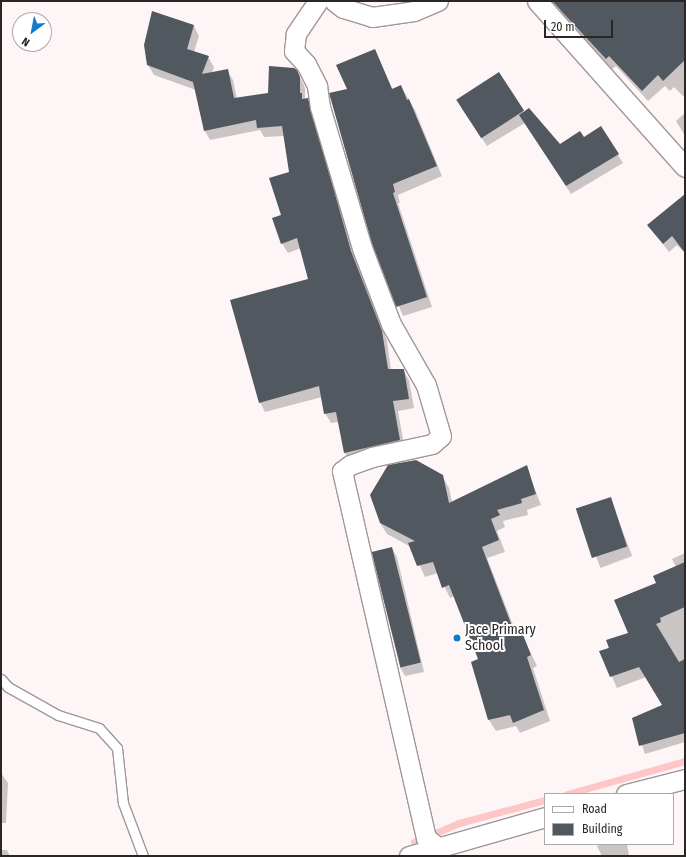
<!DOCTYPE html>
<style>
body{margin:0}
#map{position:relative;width:686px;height:857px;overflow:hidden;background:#fef6f6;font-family:"Fira Sans Condensed",sans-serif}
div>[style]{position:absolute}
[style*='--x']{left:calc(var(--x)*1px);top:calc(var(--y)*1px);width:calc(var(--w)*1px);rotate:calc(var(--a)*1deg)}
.shadow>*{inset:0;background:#0003;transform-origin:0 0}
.stream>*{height:7px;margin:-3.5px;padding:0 3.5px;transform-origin:3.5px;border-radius:3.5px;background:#fdc6c7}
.building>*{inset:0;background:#51585f;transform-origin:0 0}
.roads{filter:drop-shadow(1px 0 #a29696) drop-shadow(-1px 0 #a29696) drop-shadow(0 1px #a29696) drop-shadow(0 -1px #a29696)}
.lane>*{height:9px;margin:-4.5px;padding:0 4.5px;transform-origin:4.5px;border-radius:4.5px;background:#fff}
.street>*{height:19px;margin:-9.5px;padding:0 9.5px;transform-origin:9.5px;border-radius:9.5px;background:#fff}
.dots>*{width:11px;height:11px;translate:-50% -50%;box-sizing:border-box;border:2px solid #fff;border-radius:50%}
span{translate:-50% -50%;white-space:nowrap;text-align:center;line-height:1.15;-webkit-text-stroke:4px #fff;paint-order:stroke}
.poi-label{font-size:14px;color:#2b2626}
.left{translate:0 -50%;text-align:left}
.frame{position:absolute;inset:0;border:2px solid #2b2626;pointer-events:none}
.legend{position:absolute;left:544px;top:793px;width:130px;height:52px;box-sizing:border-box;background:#fff;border:1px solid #aaa8a8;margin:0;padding:5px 7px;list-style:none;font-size:12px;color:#2b2626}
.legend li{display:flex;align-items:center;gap:8px;height:20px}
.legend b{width:20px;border:1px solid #aaa8a8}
.north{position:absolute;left:12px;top:12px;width:40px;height:40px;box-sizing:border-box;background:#fff;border:1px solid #aaa8a8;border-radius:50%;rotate:212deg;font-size:11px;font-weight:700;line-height:16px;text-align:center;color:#2b2626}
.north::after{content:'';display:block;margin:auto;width:14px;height:18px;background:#117dc7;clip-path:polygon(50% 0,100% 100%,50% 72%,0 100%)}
.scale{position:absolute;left:544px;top:20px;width:69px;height:18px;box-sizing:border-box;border:2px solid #2b2626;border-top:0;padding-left:5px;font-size:12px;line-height:14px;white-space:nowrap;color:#2b2626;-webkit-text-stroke:3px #fff;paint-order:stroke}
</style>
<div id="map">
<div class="shadow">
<i style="clip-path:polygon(556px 1px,685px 1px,685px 98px,674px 87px,670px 91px,665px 86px,648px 101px,616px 66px,612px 69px,585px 41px,562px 15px)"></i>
<i style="clip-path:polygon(194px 26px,199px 36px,194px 52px,208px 57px,214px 67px,212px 73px,227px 70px,233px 80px,237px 99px,269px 94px,296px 71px,302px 81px,305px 88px,305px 100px,313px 109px,357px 262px,387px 341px,391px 370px,403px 370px,409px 380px,414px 408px,398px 411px,405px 450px,351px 463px,345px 453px,339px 422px,331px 423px,325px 413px,322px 397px,265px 412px,260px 402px,310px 280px,301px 248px,288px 253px,282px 243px,282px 216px,290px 173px,285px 136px,264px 137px,260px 130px,210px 140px,205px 131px,196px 90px,154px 75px,148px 65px)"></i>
<i style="clip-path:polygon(375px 50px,393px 90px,401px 86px,415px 110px,442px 176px,398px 195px,400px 203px,398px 203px,432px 307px,403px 316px,373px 244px,330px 94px,348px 90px)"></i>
<i style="clip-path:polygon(498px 73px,524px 113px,559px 145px,584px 138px,600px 127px,623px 163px,571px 194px,525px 123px,487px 146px,462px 109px)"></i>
<i style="clip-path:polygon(685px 113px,685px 136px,676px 121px)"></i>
<i style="clip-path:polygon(685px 195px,685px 249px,683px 251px,677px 245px,669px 252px,649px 226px)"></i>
<i style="clip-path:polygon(526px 467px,541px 505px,527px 510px,528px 515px,503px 521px,505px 527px,497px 531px,505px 552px,487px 558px,515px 630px,519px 628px,537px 666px,533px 668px,550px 721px,520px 733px,516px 726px,496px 731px,489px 720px,472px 662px,480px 659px,455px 596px,450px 598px,438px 573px,425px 577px,411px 547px,387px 534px,380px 523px,442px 476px,449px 488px,452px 502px)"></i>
<i style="left:610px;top:498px;width:62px;height:34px;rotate:69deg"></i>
<i style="clip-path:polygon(392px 548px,397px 557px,424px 672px,405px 676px,400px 667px)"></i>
<i style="clip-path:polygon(685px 553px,685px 682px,646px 677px,617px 688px,601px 652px,630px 634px,657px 583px,676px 567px,672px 559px)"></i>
<i style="clip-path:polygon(685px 696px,685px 742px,645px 754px,633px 719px)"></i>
<i style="clip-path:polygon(1px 773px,8px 783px,6px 823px,1px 823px)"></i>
<i style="clip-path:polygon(601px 844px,627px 844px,629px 856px,602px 856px,597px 846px)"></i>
<i style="clip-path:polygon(1px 850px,7px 850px,10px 856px,1px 856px)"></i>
</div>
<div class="stream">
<i style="--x:567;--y:794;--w:123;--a:-15.6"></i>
<i style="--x:414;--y:842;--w:49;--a:-22.9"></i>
<i style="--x:459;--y:823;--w:89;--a:-15"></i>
</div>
<div class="building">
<i style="clip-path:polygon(552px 1px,685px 1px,685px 60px,663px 81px,658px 75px,642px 91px,609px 56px,606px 59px)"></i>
<i style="clip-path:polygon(152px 11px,194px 25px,187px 49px,209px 56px,202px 74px,228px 69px,234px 98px,268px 93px,269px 66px,294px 68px,297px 70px,300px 77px,300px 93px,302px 93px,302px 99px,308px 98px,351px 251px,382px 331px,388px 369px,404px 369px,409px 399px,393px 401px,400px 440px,344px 453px,336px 412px,324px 414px,319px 386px,259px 403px,230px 300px,308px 279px,297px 238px,281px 244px,272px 218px,281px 215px,269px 178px,289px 172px,282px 126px,257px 128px,256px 120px,204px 131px,193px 82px,147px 65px,144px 45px)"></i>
<i style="clip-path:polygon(375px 49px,392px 89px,401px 85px,407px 100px,409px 99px,437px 166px,393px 184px,395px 192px,393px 193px,427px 297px,396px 307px,372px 244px,329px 93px,347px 89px,336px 65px)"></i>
<i style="left:499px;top:72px;width:46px;height:51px;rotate:57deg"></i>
<i style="clip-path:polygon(529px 108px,560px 144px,580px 131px,584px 137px,601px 126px,619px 154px,566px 186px,519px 115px)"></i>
<i style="clip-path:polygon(685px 194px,685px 253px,672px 236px,663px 244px,647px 225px)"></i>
<i style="clip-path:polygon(416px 460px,443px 475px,449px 503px,527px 465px,536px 494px,521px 499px,522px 503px,497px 510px,500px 515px,491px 519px,499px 540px,482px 547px,513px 629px,520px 627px,531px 655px,527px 657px,544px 710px,513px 723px,510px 715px,488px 720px,471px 662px,478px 659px,449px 585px,442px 588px,433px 562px,417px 566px,408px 543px,415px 541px,380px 523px,370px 495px,388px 465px)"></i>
<i style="left:611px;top:497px;width:52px;height:37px;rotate:72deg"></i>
<i style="left:392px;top:547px;width:119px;height:21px;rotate:76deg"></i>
<i style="clip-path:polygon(685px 562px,685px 607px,660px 618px,661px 622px,656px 624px,679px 662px,685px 659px,685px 733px,639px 746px,632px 718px,662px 705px,639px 667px,610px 677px,599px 651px,609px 648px,606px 640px,628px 633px,614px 600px,656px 583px,653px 576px)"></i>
</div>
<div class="roads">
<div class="lane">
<i style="--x:1;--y:679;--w:11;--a:49"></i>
<i style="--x:8;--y:687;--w:57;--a:29.2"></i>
<i style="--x:58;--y:715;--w:43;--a:17.6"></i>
<i style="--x:99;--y:728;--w:27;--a:48"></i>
<i style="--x:117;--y:748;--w:55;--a:83.8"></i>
<i style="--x:123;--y:803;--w:57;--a:69.3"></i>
</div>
<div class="street">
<i style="--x:318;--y:1;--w:40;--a:124"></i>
<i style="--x:296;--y:34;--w:17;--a:97"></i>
<i style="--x:294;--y:51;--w:18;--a:47"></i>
<i style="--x:306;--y:64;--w:25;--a:63"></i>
<i style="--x:317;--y:86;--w:21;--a:82"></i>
<i style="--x:320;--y:107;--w:147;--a:73.4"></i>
<i style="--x:362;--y:248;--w:81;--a:69.1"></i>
<i style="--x:391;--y:324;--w:70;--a:60.2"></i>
<i style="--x:426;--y:385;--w:53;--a:73.6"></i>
<i style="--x:441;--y:436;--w:12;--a:138"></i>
<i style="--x:432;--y:444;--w:61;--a:167.8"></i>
<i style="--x:372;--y:457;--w:23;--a:160"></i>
<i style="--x:350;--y:465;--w:10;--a:143"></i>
<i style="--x:342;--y:471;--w:376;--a:77.1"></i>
<i style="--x:426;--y:838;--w:16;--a:38"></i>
<i style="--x:334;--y:1;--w:11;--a:38"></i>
<i style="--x:343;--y:8;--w:30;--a:17"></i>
<i style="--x:372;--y:17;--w:42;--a:-8.1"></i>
<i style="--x:414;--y:11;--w:26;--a:-23"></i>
<i style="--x:537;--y:1;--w:222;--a:48.3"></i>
<i style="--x:626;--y:794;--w:61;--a:-14.3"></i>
<i style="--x:409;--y:856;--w:141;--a:-16"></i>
</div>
</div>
<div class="dots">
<i style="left:457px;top:638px;background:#117dc7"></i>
</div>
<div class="poi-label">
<span class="left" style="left:465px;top:638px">Jace Primary<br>School</span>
</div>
<div class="frame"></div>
<ul class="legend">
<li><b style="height:5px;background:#fff"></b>Road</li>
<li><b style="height:11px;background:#51585f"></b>Building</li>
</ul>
<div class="north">N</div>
<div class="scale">20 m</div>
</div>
